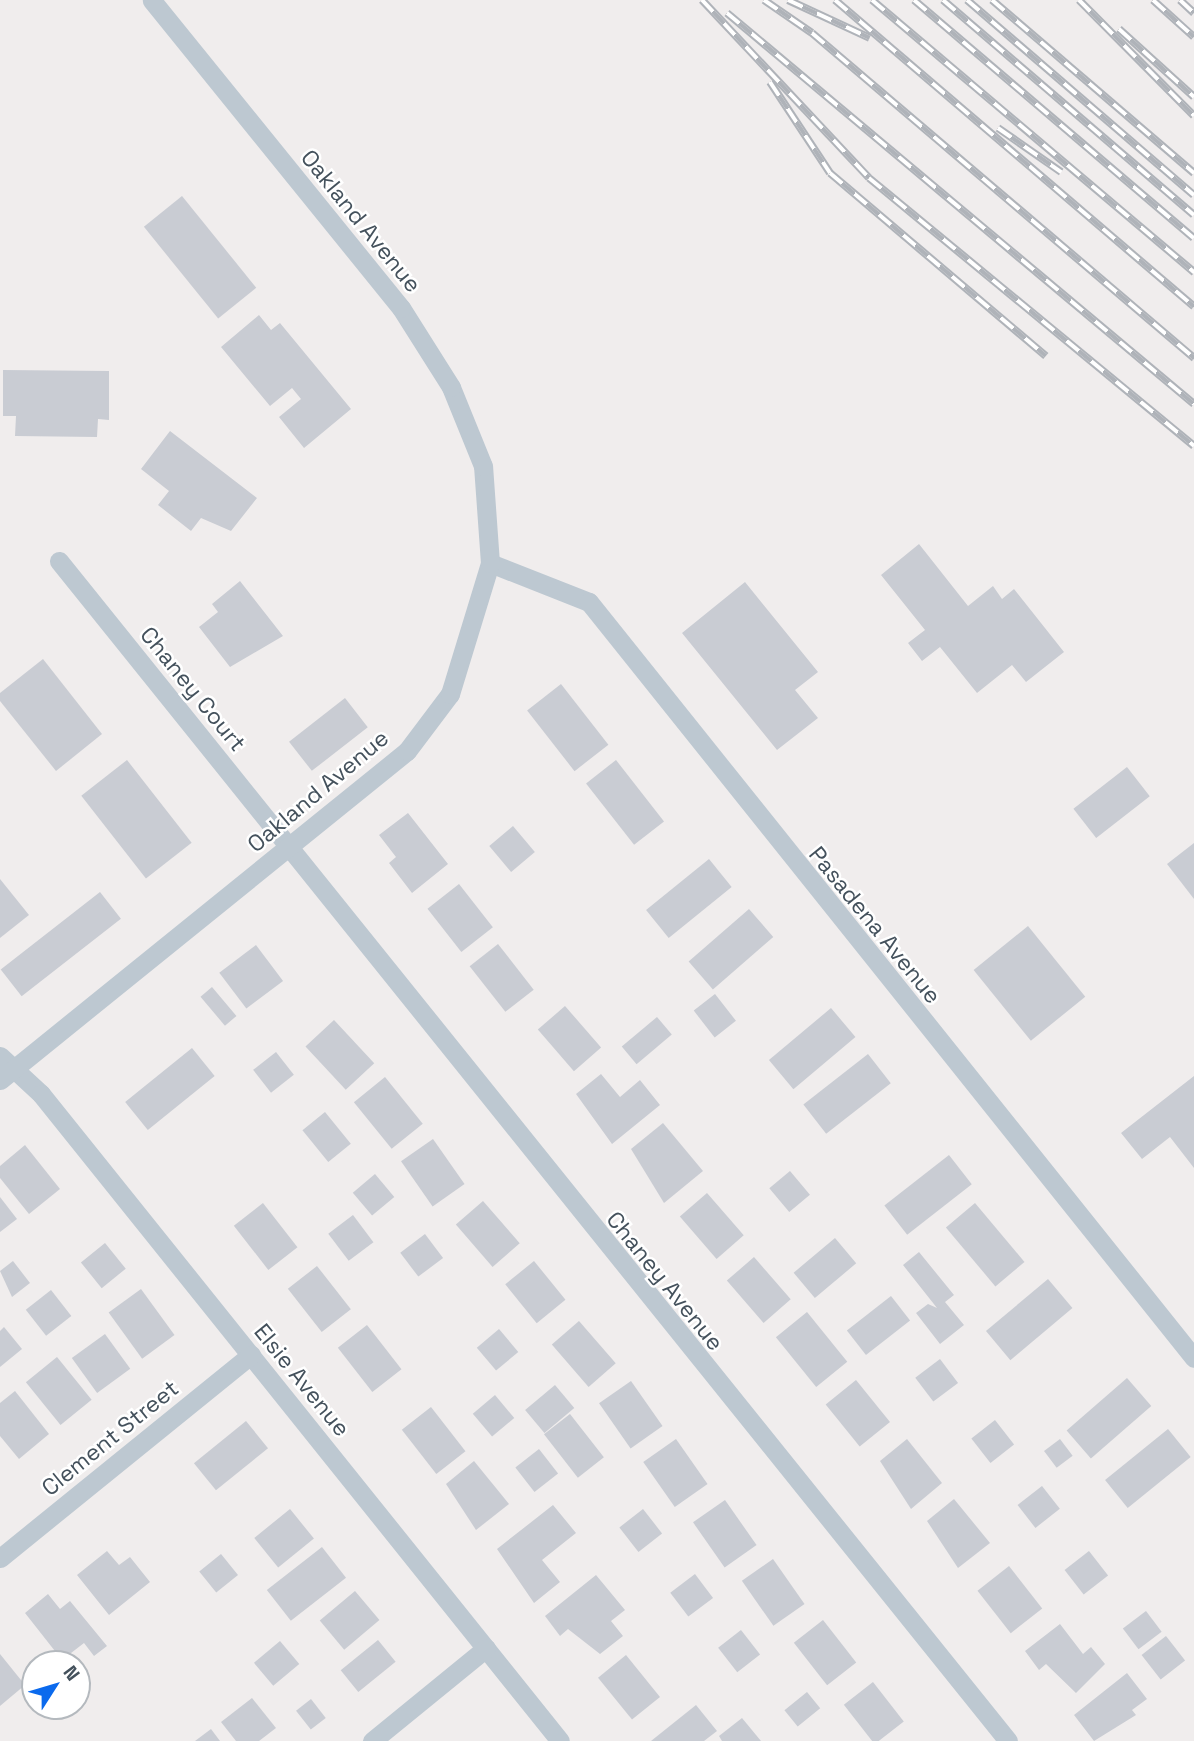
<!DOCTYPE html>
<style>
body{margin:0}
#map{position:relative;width:1194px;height:1741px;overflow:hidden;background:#f0eded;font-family:"Space Grotesk",sans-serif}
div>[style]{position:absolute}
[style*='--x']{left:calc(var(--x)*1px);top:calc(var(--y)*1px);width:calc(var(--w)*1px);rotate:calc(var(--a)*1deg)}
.building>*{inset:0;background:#c9ccd3;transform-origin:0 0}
.street>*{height:19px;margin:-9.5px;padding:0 9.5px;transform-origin:9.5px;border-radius:9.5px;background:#bdc8d1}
.rail>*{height:8px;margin-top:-4px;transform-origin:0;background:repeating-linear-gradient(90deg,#fff 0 16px,#afb3b9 0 32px);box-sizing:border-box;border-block:2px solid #afb3b9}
span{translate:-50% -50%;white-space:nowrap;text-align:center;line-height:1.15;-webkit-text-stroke:5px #fff;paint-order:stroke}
.street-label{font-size:23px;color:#44515c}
.north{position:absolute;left:21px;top:1650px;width:70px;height:70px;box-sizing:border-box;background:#fff;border:2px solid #b4b9be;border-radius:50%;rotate:53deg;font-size:19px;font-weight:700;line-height:28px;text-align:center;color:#44515c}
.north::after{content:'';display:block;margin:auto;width:24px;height:32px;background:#0b6aed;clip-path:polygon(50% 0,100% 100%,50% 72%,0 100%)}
</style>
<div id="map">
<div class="building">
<i style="left:182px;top:196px;width:118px;height:49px;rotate:51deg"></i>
<i style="clip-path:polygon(259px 315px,271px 330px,280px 323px,351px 409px,304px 448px,279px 417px,301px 399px,292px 388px,270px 406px,221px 347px)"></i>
<i style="clip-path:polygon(3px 370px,109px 371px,109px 420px,98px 419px,97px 437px,15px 436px,16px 416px,3px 416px)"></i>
<i style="clip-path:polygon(170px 431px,257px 498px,231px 531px,201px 518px,191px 531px,158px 505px,169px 491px,141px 469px)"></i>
<i style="clip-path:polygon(919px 544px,968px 606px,993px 586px,1002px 599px,1014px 589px,1064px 652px,1026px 682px,1012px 665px,977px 693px,940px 647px,922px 661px,908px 643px,925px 630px,881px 575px)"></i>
<i style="clip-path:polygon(240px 581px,283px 636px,230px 667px,199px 627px,218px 612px,212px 604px)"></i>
<i style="clip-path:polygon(745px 582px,818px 672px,795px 690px,818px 718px,777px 750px,682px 633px)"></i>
<i style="clip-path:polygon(43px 659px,102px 734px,56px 771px,0 701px,0 693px)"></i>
<i style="left:561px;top:684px;width:77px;height:43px;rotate:52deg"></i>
<i style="left:345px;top:698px;width:37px;height:71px;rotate:52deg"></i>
<i style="left:127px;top:760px;width:105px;height:58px;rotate:52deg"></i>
<i style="left:616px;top:760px;width:78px;height:38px;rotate:52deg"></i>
<i style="left:1127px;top:767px;width:37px;height:68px;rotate:52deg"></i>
<i style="clip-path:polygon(408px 813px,448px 864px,412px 893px,389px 863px,396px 857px,379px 835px)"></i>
<i style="left:513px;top:826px;width:34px;height:31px;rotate:50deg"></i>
<i style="clip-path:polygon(1194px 843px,1194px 899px,1167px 864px)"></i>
<i style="left:709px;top:859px;width:36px;height:81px;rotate:51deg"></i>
<i style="clip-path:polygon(0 879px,29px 915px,0 938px)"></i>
<i style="left:459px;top:884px;width:55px;height:40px;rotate:52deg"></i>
<i style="left:100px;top:892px;width:34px;height:126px;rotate:52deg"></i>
<i style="left:749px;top:909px;width:37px;height:80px;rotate:49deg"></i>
<i style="left:1028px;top:926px;width:91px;height:70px;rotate:51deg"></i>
<i style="left:498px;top:944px;width:58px;height:36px;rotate:52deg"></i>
<i style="left:256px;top:945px;width:45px;height:46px;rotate:53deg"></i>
<i style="left:212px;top:987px;width:38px;height:15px;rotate:50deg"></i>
<i style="left:715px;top:994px;width:34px;height:27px;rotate:52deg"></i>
<i style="left:565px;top:1006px;width:55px;height:36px;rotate:49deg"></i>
<i style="left:831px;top:1008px;width:38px;height:81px;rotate:50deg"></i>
<i style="left:657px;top:1017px;width:23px;height:46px;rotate:50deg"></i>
<i style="left:334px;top:1020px;width:59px;height:39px;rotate:47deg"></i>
<i style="left:192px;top:1048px;width:36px;height:86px;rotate:51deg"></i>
<i style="left:276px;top:1052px;width:29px;height:29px;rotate:52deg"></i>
<i style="left:868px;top:1054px;width:37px;height:82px;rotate:52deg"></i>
<i style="clip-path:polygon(601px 1074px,620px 1097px,640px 1080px,660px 1105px,612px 1144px,576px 1094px)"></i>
<i style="clip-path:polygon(1194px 1076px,1194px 1168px,1170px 1137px,1142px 1159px,1121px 1133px)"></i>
<i style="left:385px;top:1077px;width:60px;height:40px;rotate:51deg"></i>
<i style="left:325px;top:1112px;width:41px;height:29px;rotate:51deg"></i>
<i style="clip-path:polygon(663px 1123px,703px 1171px,664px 1203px,631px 1149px)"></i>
<i style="left:433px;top:1139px;width:55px;height:39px;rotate:55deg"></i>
<i style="clip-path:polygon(25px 1145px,60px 1189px,29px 1214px,0 1178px,0 1166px)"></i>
<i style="left:949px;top:1155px;width:37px;height:82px;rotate:52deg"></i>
<i style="left:790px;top:1171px;width:31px;height:27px;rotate:50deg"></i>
<i style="left:375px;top:1174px;width:30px;height:29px;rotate:50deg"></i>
<i style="left:707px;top:1193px;width:56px;height:36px;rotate:49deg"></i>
<i style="clip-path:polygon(0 1197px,17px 1219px,0 1232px)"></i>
<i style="left:483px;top:1201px;width:56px;height:36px;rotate:49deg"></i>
<i style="left:263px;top:1203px;width:56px;height:37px;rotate:52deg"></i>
<i style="left:975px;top:1203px;width:77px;height:38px;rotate:50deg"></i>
<i style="left:353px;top:1215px;width:34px;height:31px;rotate:53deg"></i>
<i style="left:425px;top:1234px;width:30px;height:31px;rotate:53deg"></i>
<i style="left:835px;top:1238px;width:33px;height:54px;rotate:50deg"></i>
<i style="left:105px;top:1243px;width:33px;height:31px;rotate:51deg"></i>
<i style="clip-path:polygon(919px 1252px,954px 1295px,945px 1302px,964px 1325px,940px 1344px,916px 1313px,928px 1304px,937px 1308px,903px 1265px)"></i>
<i style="left:754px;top:1257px;width:56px;height:36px;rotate:49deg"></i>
<i style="clip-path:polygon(13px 1261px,30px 1283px,12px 1297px,0 1271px)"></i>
<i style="left:534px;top:1261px;width:50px;height:37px;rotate:51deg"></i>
<i style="left:317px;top:1266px;width:55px;height:37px;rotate:52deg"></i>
<i style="left:1048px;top:1279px;width:38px;height:81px;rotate:50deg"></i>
<i style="left:141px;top:1289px;width:57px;height:40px;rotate:54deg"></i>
<i style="left:51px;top:1290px;width:33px;height:32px;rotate:52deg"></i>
<i style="left:891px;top:1296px;width:31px;height:56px;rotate:52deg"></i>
<i style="left:807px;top:1312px;width:64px;height:40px;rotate:51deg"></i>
<i style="left:579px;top:1321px;width:56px;height:36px;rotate:49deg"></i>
<i style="left:367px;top:1325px;width:56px;height:37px;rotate:52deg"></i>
<i style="clip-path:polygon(4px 1327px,22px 1349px,0 1367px,0 1331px)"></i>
<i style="left:499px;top:1329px;width:30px;height:29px;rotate:50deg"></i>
<i style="left:105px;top:1334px;width:43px;height:41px;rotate:54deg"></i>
<i style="left:57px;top:1357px;width:55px;height:40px;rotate:51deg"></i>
<i style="left:940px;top:1359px;width:30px;height:31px;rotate:53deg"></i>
<i style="left:1127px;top:1378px;width:37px;height:80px;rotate:49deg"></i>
<i style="left:856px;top:1380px;width:54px;height:39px;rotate:51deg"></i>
<i style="left:631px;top:1381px;width:55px;height:39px;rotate:55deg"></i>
<i style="left:555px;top:1385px;width:30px;height:39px;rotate:50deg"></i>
<i style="clip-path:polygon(15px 1391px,49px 1434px,19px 1459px,0 1436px,0 1403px)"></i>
<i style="left:495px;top:1395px;width:30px;height:29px;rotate:50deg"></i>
<i style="left:431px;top:1407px;width:56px;height:37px;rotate:52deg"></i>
<i style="left:570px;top:1414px;width:55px;height:33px;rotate:52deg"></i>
<i style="left:995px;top:1420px;width:31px;height:30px;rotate:52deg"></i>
<i style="left:246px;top:1421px;width:35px;height:67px;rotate:51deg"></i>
<i style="left:1168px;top:1429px;width:36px;height:81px;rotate:51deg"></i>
<i style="left:676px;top:1439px;width:55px;height:40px;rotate:55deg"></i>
<i style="clip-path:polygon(907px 1439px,942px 1483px,911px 1509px,880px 1461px)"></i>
<i style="left:1060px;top:1439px;width:21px;height:20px;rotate:53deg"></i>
<i style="left:539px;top:1449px;width:31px;height:30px;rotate:52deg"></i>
<i style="clip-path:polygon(474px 1461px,509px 1504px,476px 1530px,446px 1484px)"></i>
<i style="left:1042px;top:1486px;width:29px;height:31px;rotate:52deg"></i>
<i style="clip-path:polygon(954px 1499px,990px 1543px,958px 1568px,927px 1521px)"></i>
<i style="left:725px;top:1500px;width:55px;height:39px;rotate:55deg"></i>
<i style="clip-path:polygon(553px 1505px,576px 1533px,542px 1560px,560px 1582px,534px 1603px,497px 1549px)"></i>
<i style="left:290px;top:1509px;width:38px;height:46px;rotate:51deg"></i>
<i style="left:643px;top:1509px;width:31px;height:30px;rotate:52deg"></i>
<i style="left:322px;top:1547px;width:39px;height:70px;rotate:52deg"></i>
<i style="clip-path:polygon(107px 1551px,119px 1565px,130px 1557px,150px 1582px,109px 1615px,77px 1575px)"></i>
<i style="left:1089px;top:1551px;width:31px;height:31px;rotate:52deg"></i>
<i style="left:221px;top:1554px;width:27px;height:28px;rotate:51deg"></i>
<i style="left:773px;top:1559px;width:55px;height:38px;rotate:55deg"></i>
<i style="left:1009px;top:1566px;width:54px;height:40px;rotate:52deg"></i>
<i style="left:695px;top:1574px;width:30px;height:31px;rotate:53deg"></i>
<i style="clip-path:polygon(596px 1575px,625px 1610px,611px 1621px,623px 1636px,600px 1654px,568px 1629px,560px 1636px,545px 1616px)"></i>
<i style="left:355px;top:1591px;width:38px;height:46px;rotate:50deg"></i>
<i style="clip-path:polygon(48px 1594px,60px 1609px,70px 1601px,107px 1646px,94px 1656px,84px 1643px,62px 1660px,25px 1613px)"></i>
<i style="left:1146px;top:1611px;width:26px;height:29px;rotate:53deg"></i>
<i style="left:823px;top:1620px;width:54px;height:37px;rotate:52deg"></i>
<i style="clip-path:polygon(1060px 1624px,1083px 1654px,1091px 1647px,1105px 1664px,1076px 1693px,1046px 1664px,1039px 1670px,1025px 1651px)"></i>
<i style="left:741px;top:1630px;width:31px;height:29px;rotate:52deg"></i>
<i style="left:1166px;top:1636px;width:31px;height:31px;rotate:52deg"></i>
<i style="left:378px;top:1640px;width:28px;height:48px;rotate:51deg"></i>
<i style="left:280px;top:1641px;width:30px;height:34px;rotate:50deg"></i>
<i style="clip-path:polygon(0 1654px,25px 1685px,0 1706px)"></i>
<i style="left:626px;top:1655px;width:54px;height:36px;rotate:51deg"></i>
<i style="clip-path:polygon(1127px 1673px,1147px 1699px,1132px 1710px,1136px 1715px,1094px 1741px,1074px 1715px)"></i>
<i style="left:873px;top:1682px;width:50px;height:37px;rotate:52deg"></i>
<i style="left:807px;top:1692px;width:21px;height:29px;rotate:51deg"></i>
<i style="clip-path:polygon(252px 1698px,276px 1728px,259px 1741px,236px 1741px,221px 1722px)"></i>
<i style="left:311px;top:1699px;width:24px;height:19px;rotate:52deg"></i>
<i style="clip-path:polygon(696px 1705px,717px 1731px,704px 1741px,651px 1741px)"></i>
<i style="clip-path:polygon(742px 1718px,761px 1741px,722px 1741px,719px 1736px)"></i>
<i style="clip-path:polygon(211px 1729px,220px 1741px,195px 1741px)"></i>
</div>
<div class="street">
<i style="--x:59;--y:561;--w:1514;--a:51.19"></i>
<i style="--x:490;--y:563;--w:106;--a:21.5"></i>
<i style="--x:589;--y:602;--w:968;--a:51.33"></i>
<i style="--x:0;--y:1056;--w:56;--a:42.8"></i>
<i style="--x:41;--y:1094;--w:829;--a:51.26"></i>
<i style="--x:0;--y:1080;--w:523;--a:-38.95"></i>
<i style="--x:407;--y:751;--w:71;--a:-53"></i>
<i style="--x:450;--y:694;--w:137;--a:-73"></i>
<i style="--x:490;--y:563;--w:97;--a:-94.1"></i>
<i style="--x:483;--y:466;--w:85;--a:-112.1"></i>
<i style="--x:451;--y:387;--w:93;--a:-122.3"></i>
<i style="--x:401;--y:308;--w:396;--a:-129"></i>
<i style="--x:0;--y:1558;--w:323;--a:-39"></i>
<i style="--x:372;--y:1741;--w:147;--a:-39.2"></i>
</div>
<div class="rail">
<i style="--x:702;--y:0;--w:244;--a:46.8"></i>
<i style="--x:869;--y:178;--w:421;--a:39.5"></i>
<i style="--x:764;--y:0;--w:58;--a:34.5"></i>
<i style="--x:812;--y:33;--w:502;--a:40.39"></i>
<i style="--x:788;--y:0;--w:90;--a:24.9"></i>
<i style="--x:835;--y:0;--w:472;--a:40.5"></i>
<i style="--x:872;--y:0;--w:422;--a:40.2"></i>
<i style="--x:914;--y:0;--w:367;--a:40.4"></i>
<i style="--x:943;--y:0;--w:330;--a:40.6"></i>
<i style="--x:967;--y:0;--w:299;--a:40.7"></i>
<i style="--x:992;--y:0;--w:266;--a:40.6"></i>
<i style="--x:1079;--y:0;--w:163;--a:45.2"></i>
<i style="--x:1153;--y:0;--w:55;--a:42.1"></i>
<i style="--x:1180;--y:0;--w:19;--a:43"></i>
<i style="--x:727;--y:13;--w:609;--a:39.94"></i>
<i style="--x:1119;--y:29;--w:101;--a:42.2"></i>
<i style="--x:770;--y:82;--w:109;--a:56.6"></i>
<i style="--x:830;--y:173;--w:283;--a:40.3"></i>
<i style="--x:998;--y:128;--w:77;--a:34.9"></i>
</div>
<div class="street-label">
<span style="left:361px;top:221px;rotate:51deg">Oakland Avenue</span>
<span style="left:193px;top:689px;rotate:51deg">Chaney Court</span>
<span style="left:318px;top:791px;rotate:-40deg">Oakland Avenue</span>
<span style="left:875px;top:925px;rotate:51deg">Pasadena Avenue</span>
<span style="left:665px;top:1281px;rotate:51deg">Chaney Avenue</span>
<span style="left:302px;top:1380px;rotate:51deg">Elsie Avenue</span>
<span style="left:110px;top:1438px;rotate:-39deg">Clement Street</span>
</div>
<div class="north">N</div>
</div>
